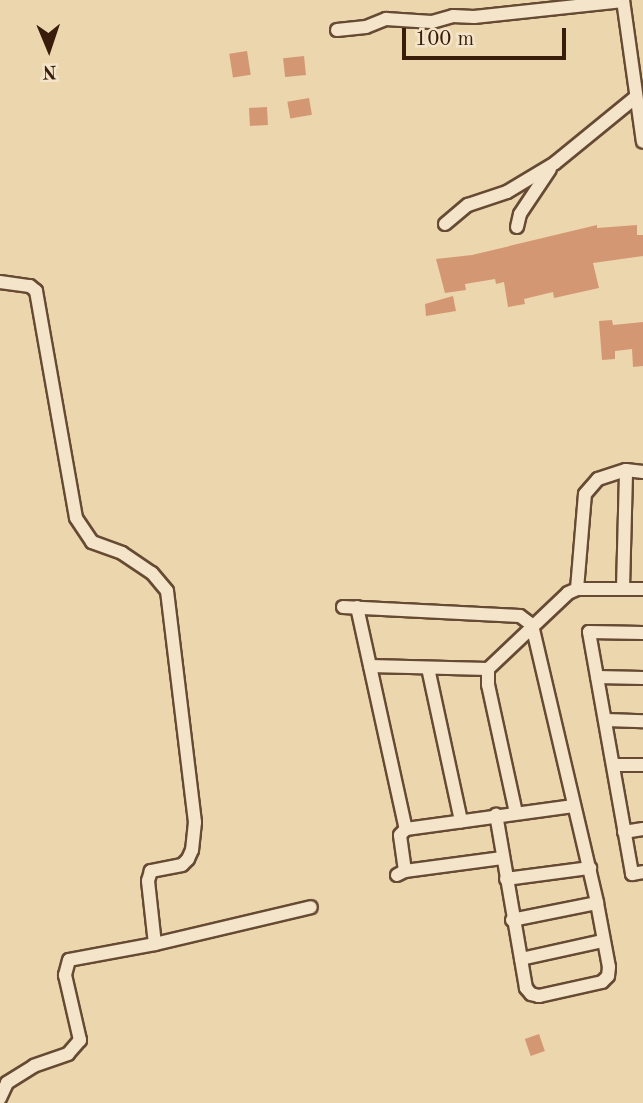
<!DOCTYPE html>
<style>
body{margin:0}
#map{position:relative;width:643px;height:1103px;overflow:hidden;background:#ecd6ad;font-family:"Old Standard TT",serif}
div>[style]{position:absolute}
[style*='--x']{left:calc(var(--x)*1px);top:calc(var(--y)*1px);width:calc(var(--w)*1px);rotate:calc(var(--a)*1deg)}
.building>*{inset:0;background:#d49773;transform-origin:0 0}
.roads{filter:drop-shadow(2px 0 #664a33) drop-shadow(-2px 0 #664a33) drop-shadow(0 2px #664a33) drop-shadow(0 -2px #664a33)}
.street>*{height:12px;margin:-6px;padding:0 6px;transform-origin:6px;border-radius:6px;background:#f3e4ca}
span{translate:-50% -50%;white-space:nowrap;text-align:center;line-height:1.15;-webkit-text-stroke:5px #f3e4ca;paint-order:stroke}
.north{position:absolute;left:14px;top:14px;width:70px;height:70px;-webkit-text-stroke:5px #f3e4ca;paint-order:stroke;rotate:178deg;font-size:19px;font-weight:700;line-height:28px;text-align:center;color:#391c0a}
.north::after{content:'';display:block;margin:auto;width:24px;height:32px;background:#391c0a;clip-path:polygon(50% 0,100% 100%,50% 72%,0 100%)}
.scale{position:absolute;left:402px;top:28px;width:164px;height:32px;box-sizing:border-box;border:4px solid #391c0a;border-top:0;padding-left:9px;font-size:21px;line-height:24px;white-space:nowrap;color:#391c0a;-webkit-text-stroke:5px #f3e4ca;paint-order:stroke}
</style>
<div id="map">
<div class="building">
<i style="left:247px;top:51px;width:24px;height:18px;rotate:81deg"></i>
<i style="left:304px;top:56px;width:19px;height:21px;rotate:84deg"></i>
<i style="left:309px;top:98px;width:17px;height:22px;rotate:80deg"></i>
<i style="left:267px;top:107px;width:18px;height:18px;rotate:87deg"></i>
<i style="clip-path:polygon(597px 225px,597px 228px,637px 225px,637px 235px,643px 235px,643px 256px,593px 263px,599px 288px,554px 298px,553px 292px,524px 299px,525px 304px,508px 307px,504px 282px,496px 284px,495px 279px,465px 284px,466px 290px,445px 293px,436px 259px,472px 255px)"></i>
<i style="clip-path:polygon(453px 296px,456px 311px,426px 316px,425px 304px)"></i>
<i style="clip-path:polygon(612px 320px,613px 325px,643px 322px,643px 366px,633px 367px,632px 349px,615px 351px,615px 359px,602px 360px,599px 321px)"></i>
<i style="left:539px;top:1034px;width:18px;height:15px;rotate:71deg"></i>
</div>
<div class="roads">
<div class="street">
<i style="--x:623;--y:0;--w:143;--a:82"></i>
<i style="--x:337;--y:30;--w:29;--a:-6"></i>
<i style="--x:366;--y:27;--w:22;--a:-22"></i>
<i style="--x:386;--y:19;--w:46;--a:3.7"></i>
<i style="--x:432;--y:22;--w:22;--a:-16"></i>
<i style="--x:453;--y:16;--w:21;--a:3"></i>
<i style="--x:474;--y:17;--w:150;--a:-6.1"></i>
<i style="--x:445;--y:224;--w:30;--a:-40"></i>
<i style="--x:468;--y:205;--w:41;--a:-18.4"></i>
<i style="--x:507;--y:192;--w:56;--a:-31.1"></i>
<i style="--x:555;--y:163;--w:104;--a:-39.2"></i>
<i style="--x:517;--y:227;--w:13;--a:-77"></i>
<i style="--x:520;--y:214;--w:54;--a:-56.3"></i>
<i style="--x:0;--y:282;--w:30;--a:8"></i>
<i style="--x:30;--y:286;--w:8;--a:40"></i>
<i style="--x:36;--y:291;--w:230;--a:80"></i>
<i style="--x:76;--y:518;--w:29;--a:56"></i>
<i style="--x:92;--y:542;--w:32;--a:20"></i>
<i style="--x:122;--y:553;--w:36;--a:34"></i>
<i style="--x:152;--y:573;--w:23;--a:50"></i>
<i style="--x:167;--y:591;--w:233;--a:83.1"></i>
<i style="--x:195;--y:822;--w:28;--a:96"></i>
<i style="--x:192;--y:850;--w:10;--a:114"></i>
<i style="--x:188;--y:859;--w:8;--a:135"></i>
<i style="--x:182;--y:865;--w:32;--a:169"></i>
<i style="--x:151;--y:871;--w:10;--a:107"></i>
<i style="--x:148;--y:881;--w:63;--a:83.7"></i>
<i style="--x:155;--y:944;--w:87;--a:169.5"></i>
<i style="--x:69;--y:960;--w:16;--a:105"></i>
<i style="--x:65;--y:975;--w:67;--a:77"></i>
<i style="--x:80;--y:1040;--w:18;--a:131"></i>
<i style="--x:68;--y:1054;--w:36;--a:161"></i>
<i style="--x:34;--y:1066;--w:32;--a:148"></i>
<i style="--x:7;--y:1083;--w:17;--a:115"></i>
<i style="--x:623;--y:588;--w:118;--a:-88.5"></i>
<i style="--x:577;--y:589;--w:95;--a:-85.2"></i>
<i style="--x:585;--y:494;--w:20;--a:-49"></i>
<i style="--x:598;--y:479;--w:29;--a:-18"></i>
<i style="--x:626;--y:470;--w:17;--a:7"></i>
<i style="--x:343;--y:607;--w:177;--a:2.9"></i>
<i style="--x:520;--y:616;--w:15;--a:37"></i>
<i style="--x:532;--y:625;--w:285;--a:76.8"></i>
<i style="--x:597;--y:903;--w:65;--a:79.4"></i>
<i style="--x:609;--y:967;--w:9;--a:96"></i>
<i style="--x:608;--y:976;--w:8;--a:135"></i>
<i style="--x:602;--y:982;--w:65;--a:167.5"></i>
<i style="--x:539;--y:996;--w:8;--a:-166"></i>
<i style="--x:531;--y:994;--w:8;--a:-130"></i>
<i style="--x:526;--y:988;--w:176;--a:-99.8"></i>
<i style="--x:357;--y:607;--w:227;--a:77.6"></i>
<i style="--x:643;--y:633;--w:54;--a:-178.9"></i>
<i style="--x:589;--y:632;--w:246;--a:79.9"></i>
<i style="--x:632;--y:874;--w:11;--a:-10"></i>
<i style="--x:370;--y:666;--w:118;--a:1.5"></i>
<i style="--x:428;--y:668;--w:157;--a:77.8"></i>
<i style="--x:597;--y:677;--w:46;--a:1.2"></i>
<i style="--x:606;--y:720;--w:37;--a:2"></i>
<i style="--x:614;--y:765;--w:29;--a:0"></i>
<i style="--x:516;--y:813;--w:131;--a:-102.3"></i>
<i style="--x:488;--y:685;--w:16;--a:-90"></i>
<i style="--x:488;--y:669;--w:110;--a:-43.5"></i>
<i style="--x:568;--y:593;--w:10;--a:-24"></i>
<i style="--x:577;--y:589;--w:66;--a:0"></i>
<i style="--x:624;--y:832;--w:19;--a:-9"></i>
<i style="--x:405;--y:871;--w:36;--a:-98"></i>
<i style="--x:400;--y:835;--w:8;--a:-45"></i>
<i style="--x:406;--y:829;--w:169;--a:-7.8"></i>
<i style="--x:397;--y:875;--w:9;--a:-27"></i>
<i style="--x:405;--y:871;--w:98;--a:-7.6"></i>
<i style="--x:506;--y:879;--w:85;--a:-7.5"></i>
<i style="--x:512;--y:920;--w:87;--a:-11.3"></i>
<i style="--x:155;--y:944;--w:160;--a:-13.3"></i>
<i style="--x:521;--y:959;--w:84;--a:-12.4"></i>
</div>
</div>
<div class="north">N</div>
<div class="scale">100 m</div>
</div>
